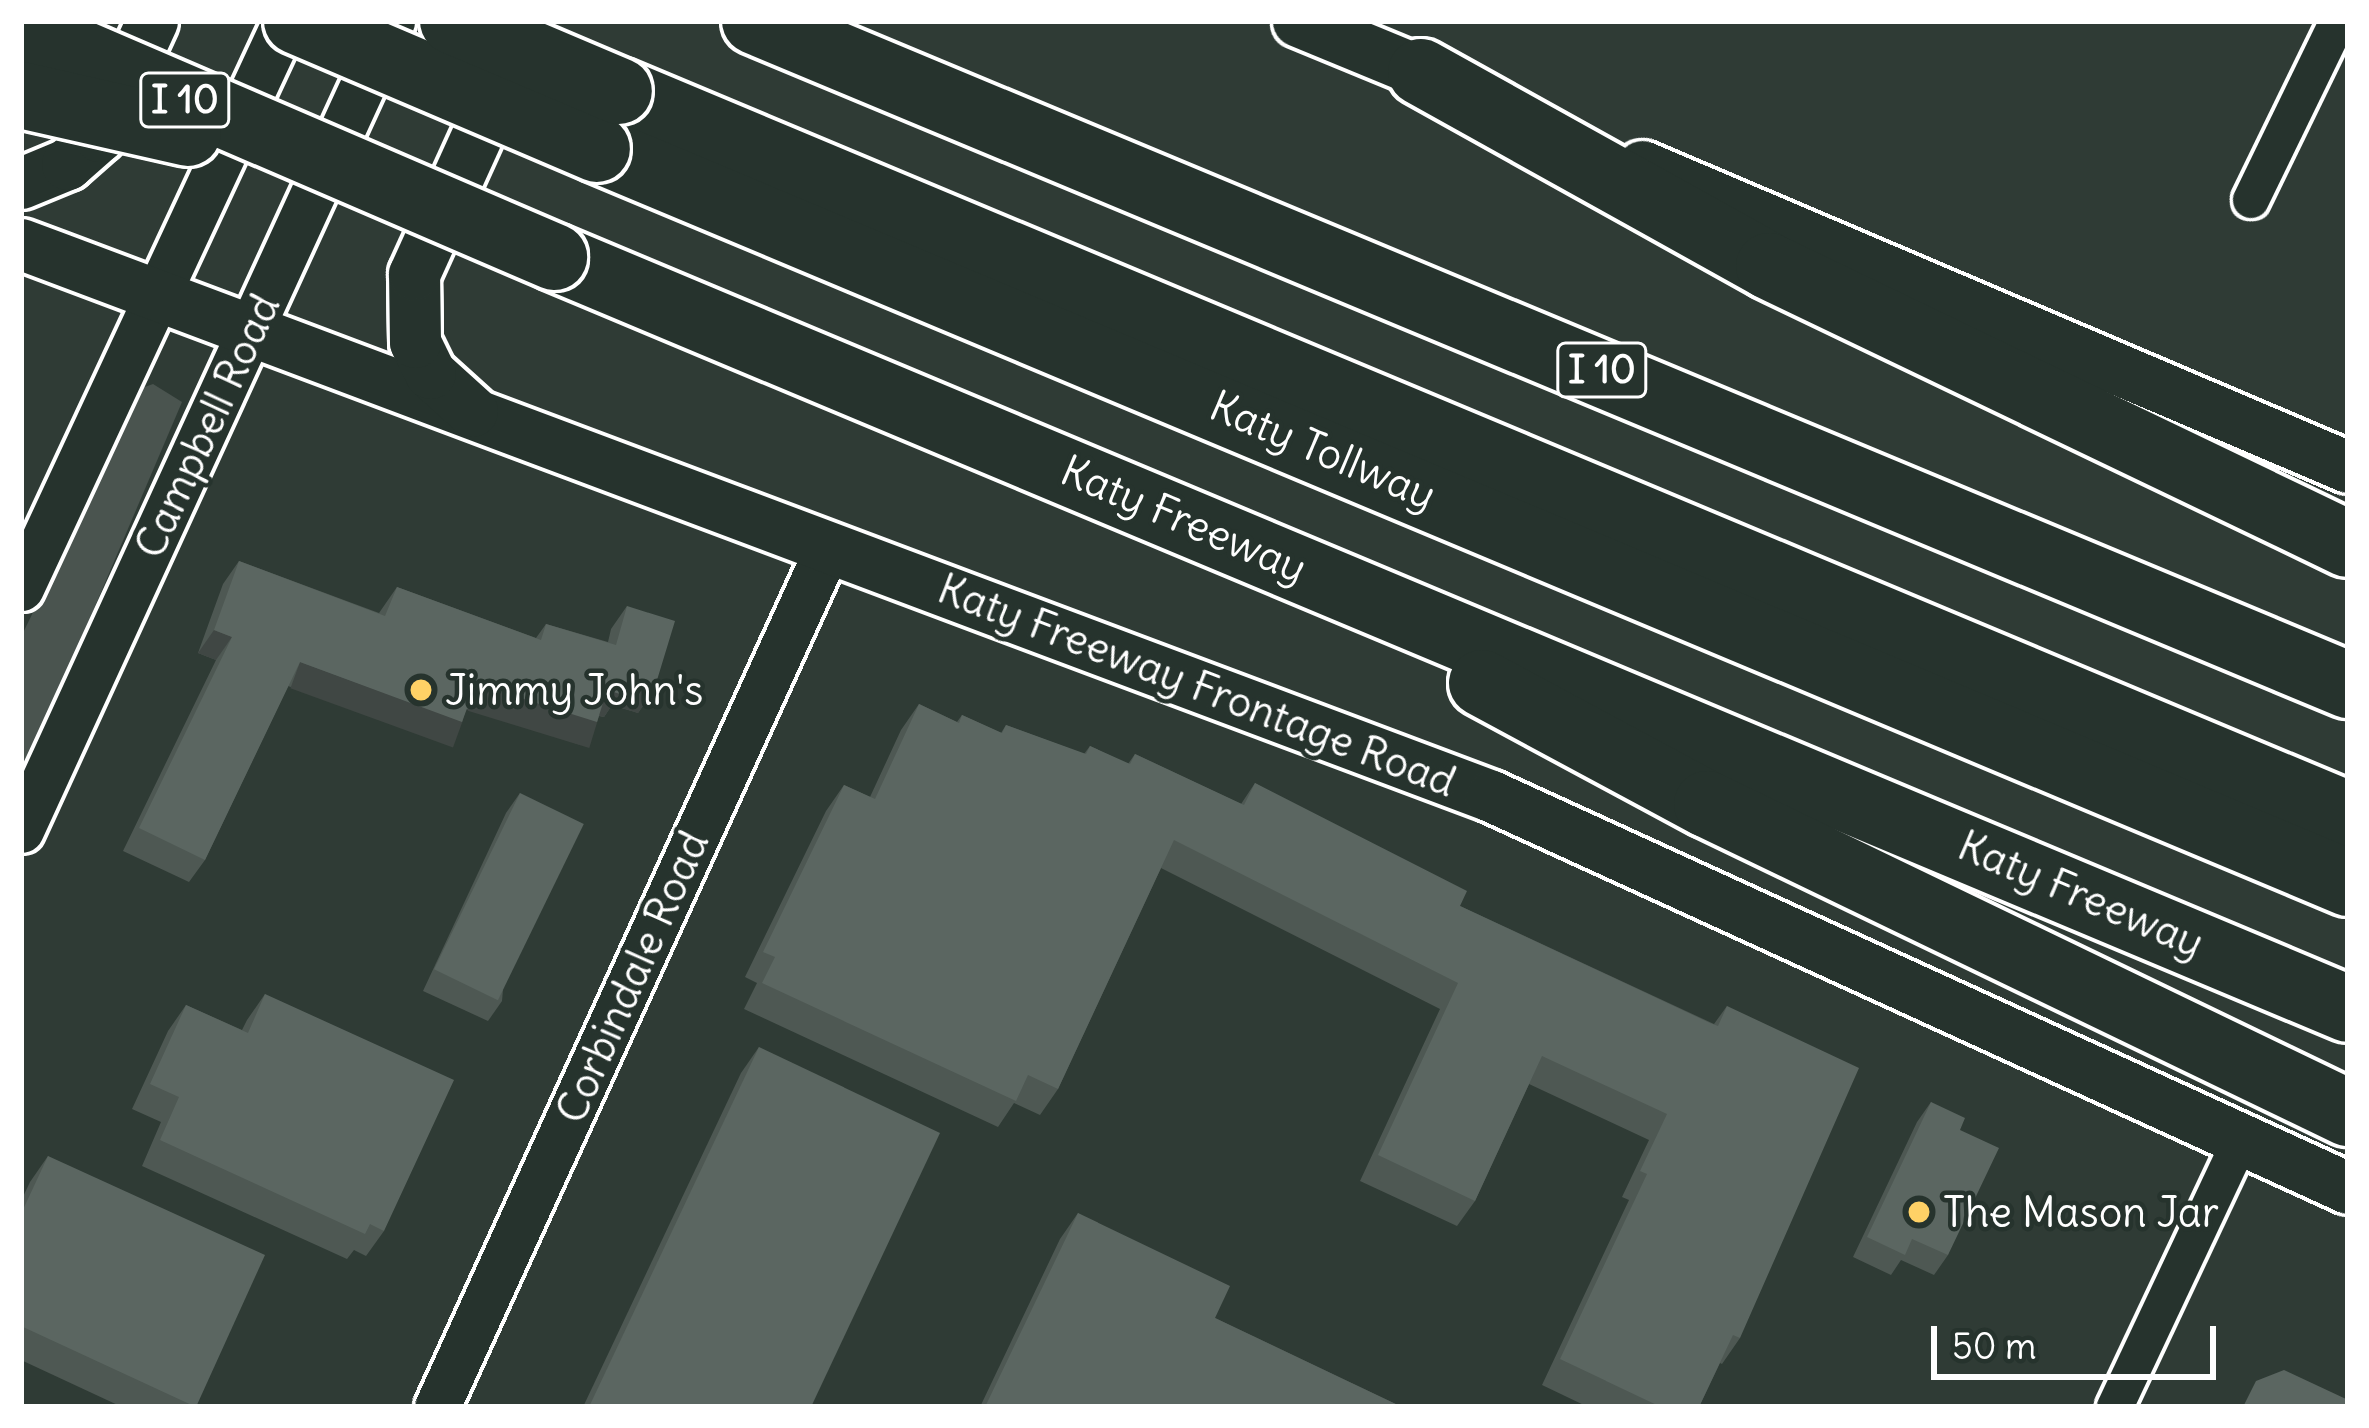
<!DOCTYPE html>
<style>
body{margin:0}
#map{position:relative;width:2369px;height:1428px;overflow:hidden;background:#2f3b35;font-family:Delius,sans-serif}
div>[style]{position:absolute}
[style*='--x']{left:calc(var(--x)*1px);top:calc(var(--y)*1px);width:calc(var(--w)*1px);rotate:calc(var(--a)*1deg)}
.green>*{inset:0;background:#4a544f}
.roads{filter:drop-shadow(3px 0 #fff) drop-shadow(-3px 0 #fff) drop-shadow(0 3px #fff) drop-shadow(0 -3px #fff)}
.minor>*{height:36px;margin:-18px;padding:0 18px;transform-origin:18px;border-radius:18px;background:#26332d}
.tertiary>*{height:45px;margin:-22.5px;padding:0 22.5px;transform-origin:22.5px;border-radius:22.5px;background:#26332d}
.secondary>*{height:51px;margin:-25.5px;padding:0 25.5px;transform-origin:25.5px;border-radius:25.5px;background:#26332d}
.motorway>*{height:66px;margin:-33px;padding:0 33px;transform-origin:33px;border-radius:33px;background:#26332d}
.bridges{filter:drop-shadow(3px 0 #fff) drop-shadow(-3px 0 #fff) drop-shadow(0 3px #fff) drop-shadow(0 -3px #fff)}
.motorway-bridge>*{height:66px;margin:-33px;padding:0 33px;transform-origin:33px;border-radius:33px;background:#26332d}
.wall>*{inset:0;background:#4e5853}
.shaded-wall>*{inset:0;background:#404744;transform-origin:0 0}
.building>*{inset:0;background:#5b6661;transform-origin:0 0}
.dots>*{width:33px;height:33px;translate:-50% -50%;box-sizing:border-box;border:6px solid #26332d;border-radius:50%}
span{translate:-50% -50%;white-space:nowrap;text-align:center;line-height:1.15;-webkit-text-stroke:9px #26332d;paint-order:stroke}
.shield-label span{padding:3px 9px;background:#26332d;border:3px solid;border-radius:9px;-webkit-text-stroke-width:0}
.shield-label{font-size:39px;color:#fff;font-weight:700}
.street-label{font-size:42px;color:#fff}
.poi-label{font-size:42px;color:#fff}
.left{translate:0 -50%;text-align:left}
.frame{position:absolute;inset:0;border:24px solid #fff;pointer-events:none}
.scale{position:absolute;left:1931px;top:1326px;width:285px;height:54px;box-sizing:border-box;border:6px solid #fff;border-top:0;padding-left:15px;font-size:36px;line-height:42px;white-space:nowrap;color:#fff;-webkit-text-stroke:9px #26332d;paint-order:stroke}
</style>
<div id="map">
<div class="green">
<i style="clip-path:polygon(153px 384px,182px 402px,21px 780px,21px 637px,142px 388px)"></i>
</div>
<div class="roads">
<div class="minor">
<i style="--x:2251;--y:200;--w:199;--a:-64.1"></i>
<i style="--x:2115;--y:1407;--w:301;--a:-64.8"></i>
</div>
<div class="tertiary">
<i style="--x:21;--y:588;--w:625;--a:-65.03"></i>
<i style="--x:21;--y:830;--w:890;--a:-65.36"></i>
<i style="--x:437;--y:1407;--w:945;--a:-65.55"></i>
</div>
<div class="secondary">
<i style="--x:1298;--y:21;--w:168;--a:22.4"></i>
<i style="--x:1642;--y:166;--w:767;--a:23.09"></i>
<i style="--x:21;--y:183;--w:50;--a:-22.4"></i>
<i style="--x:67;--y:164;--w:43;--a:-41.2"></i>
<i style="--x:99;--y:136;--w:127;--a:-65.3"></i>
<i style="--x:21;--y:244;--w:1570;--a:20.58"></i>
<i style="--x:1491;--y:796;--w:942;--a:24.58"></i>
<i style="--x:472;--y:411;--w:57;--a:-137.9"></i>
<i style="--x:430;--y:373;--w:34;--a:-116"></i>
<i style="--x:415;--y:342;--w:68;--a:-90.8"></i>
<i style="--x:414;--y:274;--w:223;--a:-65.6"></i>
</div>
<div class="motorway">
<i style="--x:755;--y:21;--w:1726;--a:22.63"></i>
<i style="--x:1421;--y:72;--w:398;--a:29.1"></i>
<i style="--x:1769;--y:266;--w:642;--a:25.65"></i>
<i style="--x:619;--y:91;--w:1874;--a:22.72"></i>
<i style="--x:597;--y:149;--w:1899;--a:22.74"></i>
<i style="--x:554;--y:257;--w:1945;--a:22.74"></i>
<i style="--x:1482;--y:683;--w:255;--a:28.3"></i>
<i style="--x:1707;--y:804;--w:712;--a:25.74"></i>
</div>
</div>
<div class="bridges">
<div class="motorway-bridge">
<i style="--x:297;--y:21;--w:326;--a:23.1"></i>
<i style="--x:453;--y:21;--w:180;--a:22.9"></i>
<i style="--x:27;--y:30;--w:574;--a:23.3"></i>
<i style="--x:21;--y:95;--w:171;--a:12.8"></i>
</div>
</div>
<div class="wall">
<i style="clip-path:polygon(239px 561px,379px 613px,397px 587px,536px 638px,546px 624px,608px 642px,611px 629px,627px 606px,654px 690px,638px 713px,612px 705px,604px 717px,599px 716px,597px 722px,581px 745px,466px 709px,462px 722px,446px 744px,288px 686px,205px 860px,189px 882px,123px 851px,216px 660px,198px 653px,223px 584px)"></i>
<i style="clip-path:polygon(919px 704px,957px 722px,962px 715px,1001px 733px,1006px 725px,1084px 754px,1090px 746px,1128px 764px,1135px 754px,1241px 804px,1255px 783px,1460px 906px,1714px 1024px,1727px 1006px,1740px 1338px,1722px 1364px,1720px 1363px,1699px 1407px,1588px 1407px,1542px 1385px,1629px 1200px,1622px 1197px,1649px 1140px,1529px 1084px,1475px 1201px,1457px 1226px,1360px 1181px,1440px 1009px,1161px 868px,1058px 1089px,1040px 1115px,1014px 1103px,998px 1127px,744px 1009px,757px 983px,745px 977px,826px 811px,844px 785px,870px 797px,901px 730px)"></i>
<i style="clip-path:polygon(520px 793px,502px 1001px,488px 1021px,423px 991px,506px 813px)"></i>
<i style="clip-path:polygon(265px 994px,384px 1231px,366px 1256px,354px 1250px,347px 1259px,142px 1166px,161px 1122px,132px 1109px,168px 1031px,186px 1005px,242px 1030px,247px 1020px)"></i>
<i style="clip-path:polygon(759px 1047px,811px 1407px,583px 1407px,741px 1073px)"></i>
<i style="clip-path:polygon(1931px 1102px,1960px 1130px,1948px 1255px,1934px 1275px,1901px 1260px,1891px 1275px,1853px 1257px,1917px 1122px)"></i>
<i style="clip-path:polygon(48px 1156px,196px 1407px,122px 1407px,21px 1360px,21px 1201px,30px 1182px)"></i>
<i style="clip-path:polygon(1078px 1213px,1215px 1318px,1402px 1407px,980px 1407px,1060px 1239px)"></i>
</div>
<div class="shaded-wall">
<i style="clip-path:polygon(214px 630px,232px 637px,216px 660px,198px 653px)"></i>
<i style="left:300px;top:662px;width:173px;height:28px;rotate:20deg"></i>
<i style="clip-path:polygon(624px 681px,654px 690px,638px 713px,612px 705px,604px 717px,591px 713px,607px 690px)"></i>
<i style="left:476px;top:684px;width:127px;height:28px;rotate:17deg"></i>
</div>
<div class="building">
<i style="clip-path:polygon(239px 561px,385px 616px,397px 587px,541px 640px,546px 624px,616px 645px,627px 606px,675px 621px,654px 690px,624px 681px,620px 694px,607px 690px,597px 722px,476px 684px,462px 722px,300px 662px,205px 860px,139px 828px,232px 637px,214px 630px)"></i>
<i style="clip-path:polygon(919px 704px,959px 723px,962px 715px,1002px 733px,1006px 725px,1086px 754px,1090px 746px,1130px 764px,1135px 754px,1244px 805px,1255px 783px,1467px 891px,1460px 906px,1710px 1023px,1718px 1026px,1727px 1006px,1859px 1068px,1740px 1338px,1733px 1335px,1699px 1407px,1661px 1407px,1560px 1359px,1647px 1174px,1640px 1171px,1667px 1114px,1542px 1056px,1475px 1201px,1378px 1155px,1458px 983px,1174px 840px,1058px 1089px,1028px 1075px,1016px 1101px,762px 983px,775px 957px,763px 952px,844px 785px,875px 799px)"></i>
<i style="left:520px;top:793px;width:71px;height:196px;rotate:26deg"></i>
<i style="clip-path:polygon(265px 994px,454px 1080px,384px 1231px,370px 1224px,365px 1234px,160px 1140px,179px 1097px,150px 1084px,186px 1005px,248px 1033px)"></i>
<i style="clip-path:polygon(759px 1047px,940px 1133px,811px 1407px,589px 1407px)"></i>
<i style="clip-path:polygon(1931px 1102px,1965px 1118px,1960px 1130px,1999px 1148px,1948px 1255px,1912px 1239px,1905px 1255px,1867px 1237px)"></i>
<i style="clip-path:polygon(48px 1156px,265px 1255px,196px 1407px,21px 1326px,21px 1214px)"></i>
<i style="clip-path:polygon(1078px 1213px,1230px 1286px,1215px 1318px,1402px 1407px,985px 1407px)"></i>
<i style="clip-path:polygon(2284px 1370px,2346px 1399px,2348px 1407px,2243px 1407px,2256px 1381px)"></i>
</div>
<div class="dots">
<i style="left:421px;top:690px;background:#ffd166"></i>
<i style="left:1919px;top:1212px;background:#ffd166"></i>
</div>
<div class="shield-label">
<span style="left:185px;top:100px">I 10</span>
<span style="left:1602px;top:370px">I 10</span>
</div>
<div class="street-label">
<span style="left:207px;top:426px;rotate:-65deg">Campbell Road</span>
<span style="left:1323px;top:450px;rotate:23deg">Katy Tollway</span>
<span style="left:1184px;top:519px;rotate:23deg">Katy Freeway</span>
<span style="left:1197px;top:685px;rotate:21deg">Katy Freeway Frontage Road</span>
<span style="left:2081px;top:894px;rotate:23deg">Katy Freeway</span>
<span style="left:632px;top:977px;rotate:-66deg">Corbindale Road</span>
</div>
<div class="poi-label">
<span class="left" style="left:445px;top:690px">Jimmy John's</span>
<span class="left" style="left:1943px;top:1212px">The Mason Jar</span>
</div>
<div class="frame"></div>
<div class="scale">50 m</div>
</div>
